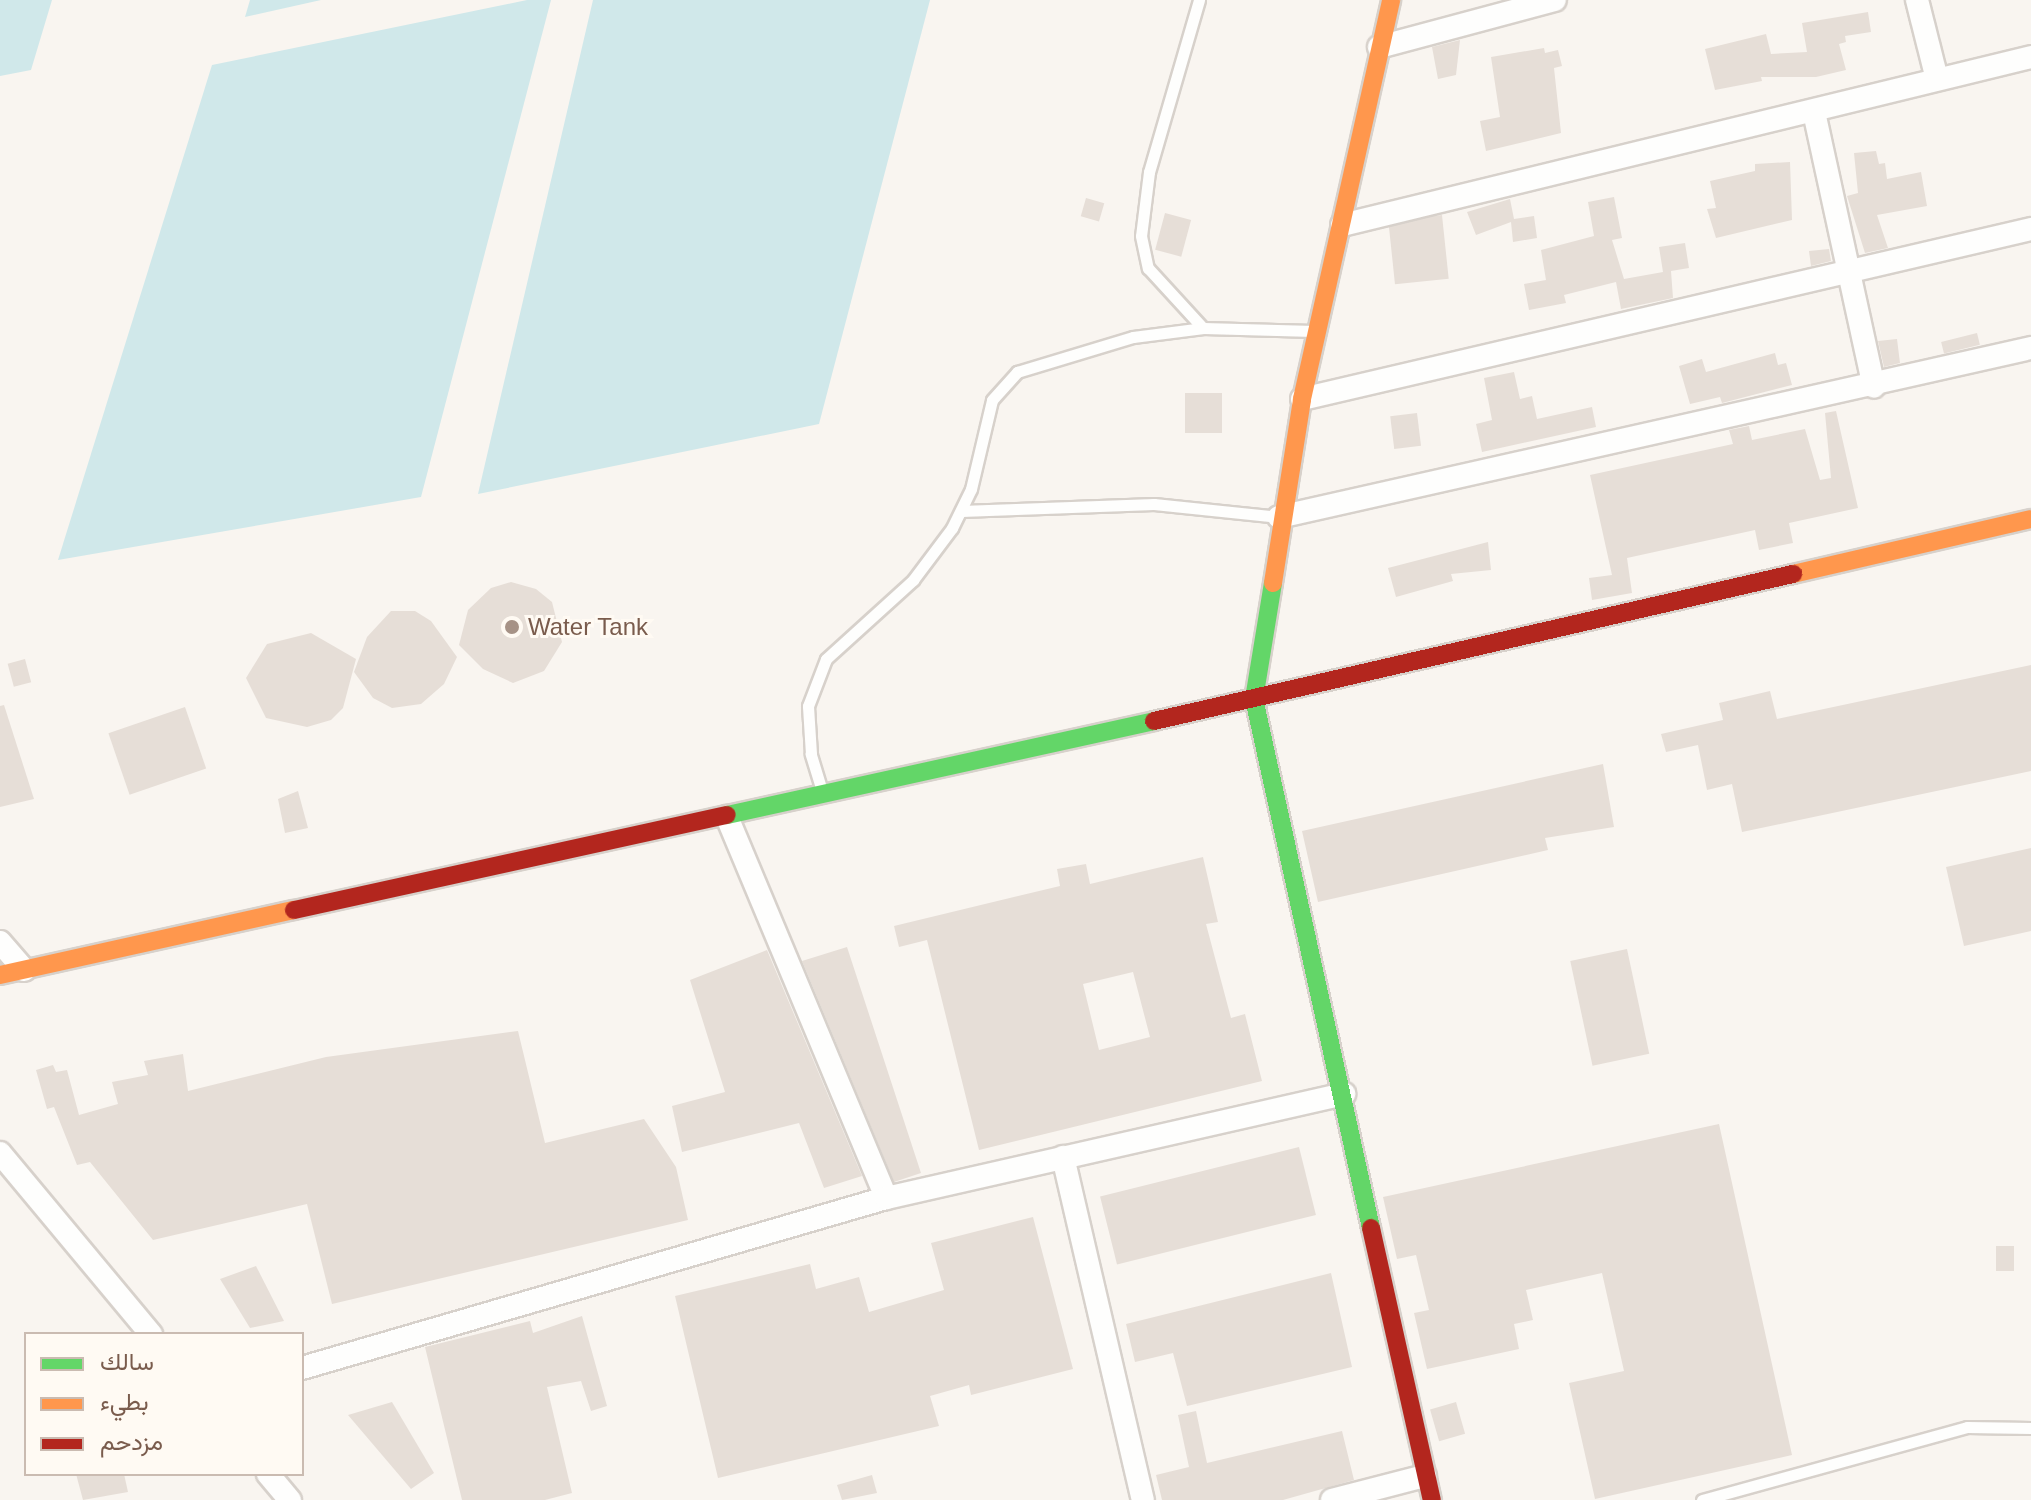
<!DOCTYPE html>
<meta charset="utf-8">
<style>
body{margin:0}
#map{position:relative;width:2031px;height:1500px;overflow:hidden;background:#f9f5f0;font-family:Helvetica,Vazirmatn,sans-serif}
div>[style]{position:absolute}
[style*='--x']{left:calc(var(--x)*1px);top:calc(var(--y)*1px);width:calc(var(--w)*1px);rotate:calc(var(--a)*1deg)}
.water>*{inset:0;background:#d0e8ea}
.building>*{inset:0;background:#e6ded7;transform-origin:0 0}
.roads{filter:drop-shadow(2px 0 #d7d1cb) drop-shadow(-2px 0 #d7d1cb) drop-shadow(0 2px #d7d1cb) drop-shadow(0 -2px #d7d1cb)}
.lane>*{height:11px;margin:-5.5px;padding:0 5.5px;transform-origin:5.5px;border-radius:5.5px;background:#fefefd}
.street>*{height:22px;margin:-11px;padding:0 11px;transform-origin:11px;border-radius:11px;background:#fefefd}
.fast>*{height:18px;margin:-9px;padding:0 9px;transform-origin:9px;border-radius:9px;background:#63d668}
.slow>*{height:18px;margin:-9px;padding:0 9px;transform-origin:9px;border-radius:9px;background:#ff974d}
.jam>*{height:18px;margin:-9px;padding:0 9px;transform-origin:9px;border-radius:9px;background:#b3261e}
.dots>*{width:22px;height:22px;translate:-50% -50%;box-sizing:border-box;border:4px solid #fffaf3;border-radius:50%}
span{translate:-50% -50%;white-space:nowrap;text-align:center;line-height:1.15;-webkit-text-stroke:6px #fffaf3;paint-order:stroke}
.poi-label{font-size:24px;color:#7a5c4d}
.left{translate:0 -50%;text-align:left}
.legend{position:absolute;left:24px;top:1332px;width:280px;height:144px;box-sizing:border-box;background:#fffaf3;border:2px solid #cabbb1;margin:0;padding:10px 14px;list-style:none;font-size:24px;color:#7a5c4d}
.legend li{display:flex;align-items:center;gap:16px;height:40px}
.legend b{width:40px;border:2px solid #cabbb1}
</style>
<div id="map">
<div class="water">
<i style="clip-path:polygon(0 0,52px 0,31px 70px,0 76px)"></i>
<i style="clip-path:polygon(250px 0,321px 0,245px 17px)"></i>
<i style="clip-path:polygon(527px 0,551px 0,421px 497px,58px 560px,212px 65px)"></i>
<i style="clip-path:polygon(593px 0,930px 0,819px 424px,478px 494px)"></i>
</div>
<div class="building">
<i style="clip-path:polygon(1868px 12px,1871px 32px,1845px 36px,1846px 42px,1839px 44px,1846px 70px,1816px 77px,1761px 77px,1762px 81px,1715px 90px,1705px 49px,1766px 34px,1771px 54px,1807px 52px,1802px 23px)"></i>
<i style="clip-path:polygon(1460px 40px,1456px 75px,1438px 79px,1432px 47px)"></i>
<i style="clip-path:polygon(1544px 48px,1545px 53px,1558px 50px,1562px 66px,1554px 68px,1561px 133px,1486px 151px,1480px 121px,1500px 117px,1491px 57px)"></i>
<i style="clip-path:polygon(1876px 151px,1879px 164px,1885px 163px,1887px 179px,1921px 172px,1927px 206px,1877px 215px,1888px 248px,1865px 253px,1847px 196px,1858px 193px,1854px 153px)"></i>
<i style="clip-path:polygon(1790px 162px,1792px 220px,1716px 238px,1707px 209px,1716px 208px,1710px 181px,1755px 171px,1755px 164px)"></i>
<i style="clip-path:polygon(1614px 197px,1622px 238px,1612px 240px,1624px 279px,1663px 272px,1659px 247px,1685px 243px,1689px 268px,1671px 271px,1673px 298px,1621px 309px,1616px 282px,1564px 295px,1566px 303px,1529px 310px,1524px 284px,1546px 280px,1541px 250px,1594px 236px,1588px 202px)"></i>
<i style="left:1086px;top:198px;width:19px;height:19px;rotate:16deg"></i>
<i style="clip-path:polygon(1510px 199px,1514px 219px,1534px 216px,1537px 238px,1513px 242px,1511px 222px,1476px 235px,1467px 212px)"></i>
<i style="left:1165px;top:213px;width:27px;height:38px;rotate:15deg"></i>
<i style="left:1442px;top:215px;width:64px;height:54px;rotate:84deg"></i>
<i style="clip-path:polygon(1829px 249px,1831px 261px,1811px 266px,1809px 251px)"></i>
<i style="left:1977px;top:333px;width:12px;height:37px;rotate:76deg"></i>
<i style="clip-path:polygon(1897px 339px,1900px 363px,1884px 367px,1878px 341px)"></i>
<i style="clip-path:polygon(1775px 353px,1778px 365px,1786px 363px,1792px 385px,1722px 403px,1720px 397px,1690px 404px,1679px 366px,1702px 359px,1706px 372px)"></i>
<i style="clip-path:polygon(1514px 372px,1520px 399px,1532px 396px,1537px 419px,1592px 407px,1596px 427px,1482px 452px,1476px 424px,1492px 420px,1484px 378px)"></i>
<i style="left:1185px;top:393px;width:37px;height:40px"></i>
<i style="clip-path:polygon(1836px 411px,1858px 508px,1789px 523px,1793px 543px,1759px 550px,1755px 530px,1627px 558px,1632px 593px,1592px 600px,1589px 578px,1612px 575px,1590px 475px,1733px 444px,1729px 430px,1749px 426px,1752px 440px,1805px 429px,1820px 480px,1831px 478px,1825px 413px)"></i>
<i style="left:1417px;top:413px;width:33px;height:27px;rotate:83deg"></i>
<i style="clip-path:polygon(1488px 542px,1491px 570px,1451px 574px,1453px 581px,1396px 597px,1388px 568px)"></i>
<i style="clip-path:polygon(511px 582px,536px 589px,552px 602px,562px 642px,544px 671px,513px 683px,483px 669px,459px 645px,468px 610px,491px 588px)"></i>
<i style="clip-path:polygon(391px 611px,415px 611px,431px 621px,457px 657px,444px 684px,421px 704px,392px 708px,373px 698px,354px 672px,367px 637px)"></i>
<i style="clip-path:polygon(311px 633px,356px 659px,343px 708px,331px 720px,307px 727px,266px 718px,246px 678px,267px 644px)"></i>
<i style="left:25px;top:659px;width:24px;height:18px;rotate:75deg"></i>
<i style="clip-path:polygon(2031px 665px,2031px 771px,1742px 832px,1732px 784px,1707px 790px,1698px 745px,1666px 752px,1661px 734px,1723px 720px,1719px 703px,1770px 691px,1777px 719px)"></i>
<i style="clip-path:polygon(4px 705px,34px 799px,0 807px,0 706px)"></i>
<i style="left:185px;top:707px;width:65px;height:81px;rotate:71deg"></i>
<i style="clip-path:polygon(1603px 764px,1614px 827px,1545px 838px,1548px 850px,1318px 902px,1302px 831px)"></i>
<i style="clip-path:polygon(298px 791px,308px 828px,285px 833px,278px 799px)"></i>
<i style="clip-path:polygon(2031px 848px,2031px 931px,1964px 946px,1946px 867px)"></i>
<i style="clip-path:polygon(evenodd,1203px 857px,1218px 922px,1206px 924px,1231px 1018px,1245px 1014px,1262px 1081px,979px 1150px,927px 940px,899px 947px,894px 926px,1060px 886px,1057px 869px,1086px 864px,1090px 884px,1203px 857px,1133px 972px,1150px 1037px,1099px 1050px,1083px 984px,1133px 972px)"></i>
<i style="clip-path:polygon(847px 947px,921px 1173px,894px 1182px,802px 961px)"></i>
<i style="left:1627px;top:949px;width:107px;height:58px;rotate:78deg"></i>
<i style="clip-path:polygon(767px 950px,862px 1176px,824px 1188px,799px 1123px,682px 1152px,672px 1106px,725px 1092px,690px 980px)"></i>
<i style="clip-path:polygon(518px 1031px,545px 1143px,644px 1119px,676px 1167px,688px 1220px,332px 1304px,307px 1204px,153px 1240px,90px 1162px,77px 1165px,54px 1107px,47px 1109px,36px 1070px,53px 1065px,56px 1072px,67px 1070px,79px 1115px,118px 1104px,112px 1082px,148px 1075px,144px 1061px,183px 1054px,188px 1091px,326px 1057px)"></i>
<i style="clip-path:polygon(1719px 1124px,1792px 1455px,1595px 1499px,1569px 1383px,1624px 1371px,1602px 1273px,1526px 1290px,1533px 1320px,1514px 1324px,1519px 1349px,1427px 1369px,1414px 1313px,1429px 1310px,1416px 1255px,1397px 1259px,1383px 1197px)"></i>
<i style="left:1299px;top:1147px;width:70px;height:205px;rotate:76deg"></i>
<i style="clip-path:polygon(1033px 1217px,1073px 1369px,971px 1395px,969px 1385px,930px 1396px,939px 1426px,718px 1478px,675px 1296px,810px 1264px,816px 1289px,859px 1277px,869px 1312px,944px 1290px,931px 1243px)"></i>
<i style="left:1996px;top:1246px;width:18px;height:25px"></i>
<i style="clip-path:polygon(256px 1266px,284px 1321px,250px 1328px,220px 1279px)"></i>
<i style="clip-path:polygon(1331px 1273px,1352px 1367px,1187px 1406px,1173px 1353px,1135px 1362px,1126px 1324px)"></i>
<i style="clip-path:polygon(582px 1316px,607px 1406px,591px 1411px,581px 1381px,547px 1387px,572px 1493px,545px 1500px,462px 1500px,425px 1347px,530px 1321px,533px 1333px)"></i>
<i style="clip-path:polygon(392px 1402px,434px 1473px,411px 1489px,348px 1415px)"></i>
<i style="left:1456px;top:1402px;width:33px;height:27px;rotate:74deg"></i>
<i style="clip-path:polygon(1196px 1411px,1207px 1463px,1342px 1431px,1354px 1480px,1283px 1500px,1162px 1500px,1156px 1475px,1189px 1467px,1178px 1415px)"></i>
<i style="clip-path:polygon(76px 1474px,124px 1474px,128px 1492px,83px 1500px)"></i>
<i style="clip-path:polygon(872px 1475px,877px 1493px,842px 1500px,837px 1485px)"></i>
</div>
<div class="roads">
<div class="lane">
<i style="--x:1199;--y:0;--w:179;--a:106.2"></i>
<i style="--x:1149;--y:172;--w:64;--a:97.1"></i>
<i style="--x:1141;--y:236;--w:33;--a:78"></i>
<i style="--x:1148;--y:268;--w:81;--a:47.5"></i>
<i style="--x:961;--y:511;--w:193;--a:-2.1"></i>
<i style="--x:1154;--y:504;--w:126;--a:5.9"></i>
<i style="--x:822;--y:791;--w:39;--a:-107"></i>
<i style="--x:811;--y:754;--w:48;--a:-93.6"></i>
<i style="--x:808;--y:706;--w:50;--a:-69"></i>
<i style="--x:826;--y:659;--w:118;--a:-42.2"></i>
<i style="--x:913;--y:580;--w:65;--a:-53.1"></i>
<i style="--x:952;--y:528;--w:43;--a:-64"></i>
<i style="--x:971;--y:489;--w:91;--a:-76.7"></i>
<i style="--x:992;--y:400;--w:38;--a:-48"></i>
<i style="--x:1017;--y:372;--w:121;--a:-16.8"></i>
<i style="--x:1133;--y:337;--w:71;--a:-7.3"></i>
<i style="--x:1203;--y:328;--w:111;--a:1.5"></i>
<i style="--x:1702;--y:1500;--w:275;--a:-15.4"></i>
<i style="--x:1967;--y:1427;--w:64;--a:0.9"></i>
</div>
<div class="street">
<i style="--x:1917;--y:0;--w:81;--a:75.8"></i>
<i style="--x:1379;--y:47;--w:182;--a:-15"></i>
<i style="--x:1814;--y:112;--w:281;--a:77.7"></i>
<i style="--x:1342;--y:225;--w:709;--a:-13.7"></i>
<i style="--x:1302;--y:399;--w:749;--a:-13.13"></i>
<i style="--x:1279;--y:517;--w:771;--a:-12.67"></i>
<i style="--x:727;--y:817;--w:413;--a:67.3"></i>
<i style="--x:0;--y:942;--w:37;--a:49"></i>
<i style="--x:0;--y:1153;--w:236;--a:50.2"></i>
<i style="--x:1063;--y:1157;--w:352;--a:76.9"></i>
<i style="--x:302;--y:1368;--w:608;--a:-16.23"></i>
<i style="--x:886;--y:1198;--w:470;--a:-12.8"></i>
<i style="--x:268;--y:1474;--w:34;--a:50"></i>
<i style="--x:1332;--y:1500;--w:96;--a:-14.5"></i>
</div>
<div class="fast">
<i style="--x:1273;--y:583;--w:118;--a:99.3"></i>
<i style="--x:1254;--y:699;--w:542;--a:77.53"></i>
<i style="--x:727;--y:815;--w:437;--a:-12.4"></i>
</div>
<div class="slow">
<i style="--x:1793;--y:574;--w:244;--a:-13"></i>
<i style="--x:1273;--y:583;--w:186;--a:-81"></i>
<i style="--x:1302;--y:399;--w:409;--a:-77.4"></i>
<i style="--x:0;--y:975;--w:301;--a:-12.5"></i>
</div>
<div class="jam">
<i style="--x:1154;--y:721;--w:656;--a:-12.96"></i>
<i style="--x:294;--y:910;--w:443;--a:-12.4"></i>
<i style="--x:1371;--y:1228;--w:279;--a:77.4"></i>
</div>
</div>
<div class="dots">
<i style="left:512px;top:627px;background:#a69286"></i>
</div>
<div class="poi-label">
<span class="left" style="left:528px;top:627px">Water Tank</span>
</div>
<ul class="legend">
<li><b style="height:10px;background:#63d668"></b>سالك</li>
<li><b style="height:10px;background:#ff974d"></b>بطيء</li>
<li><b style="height:10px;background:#b3261e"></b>مزدحم</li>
</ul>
</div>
